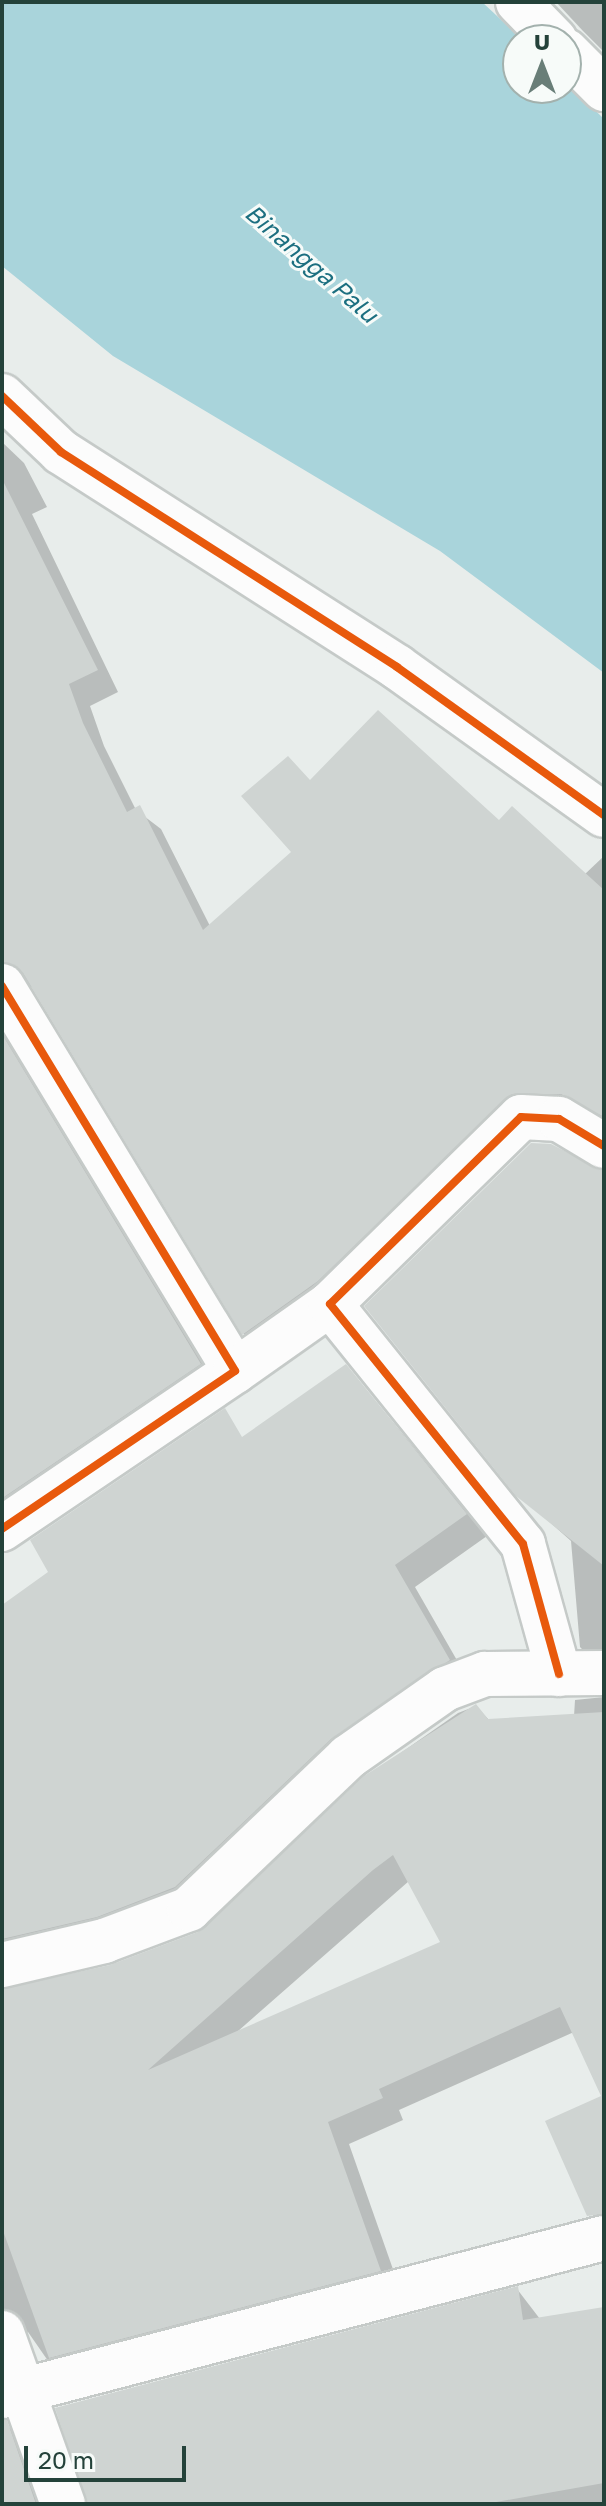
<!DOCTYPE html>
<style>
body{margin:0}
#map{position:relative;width:606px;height:2506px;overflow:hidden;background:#e8edeb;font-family:"Golos Text",sans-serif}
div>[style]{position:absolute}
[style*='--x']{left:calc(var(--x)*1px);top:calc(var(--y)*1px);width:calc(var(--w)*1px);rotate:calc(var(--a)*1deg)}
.water>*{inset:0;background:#a9d4db}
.shadow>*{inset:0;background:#0003}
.building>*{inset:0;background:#cfd4d2}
.roads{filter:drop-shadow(2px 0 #c5cac8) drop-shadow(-2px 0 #c5cac8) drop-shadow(0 2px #c5cac8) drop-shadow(0 -2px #c5cac8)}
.minor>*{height:44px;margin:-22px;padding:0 22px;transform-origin:22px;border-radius:22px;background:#fcfcfc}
.cycleway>*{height:8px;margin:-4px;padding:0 4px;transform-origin:4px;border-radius:4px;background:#e8590c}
span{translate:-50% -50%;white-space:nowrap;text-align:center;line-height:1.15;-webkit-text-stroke:6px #f7fbf9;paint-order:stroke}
.water-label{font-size:24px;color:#1c6f80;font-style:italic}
.frame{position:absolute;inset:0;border:4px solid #24423a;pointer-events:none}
.north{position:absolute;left:502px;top:24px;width:80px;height:80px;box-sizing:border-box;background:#f7fbf9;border:2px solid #a3b1ad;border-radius:50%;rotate:0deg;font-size:22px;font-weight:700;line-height:32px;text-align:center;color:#24423a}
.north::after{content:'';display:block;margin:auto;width:28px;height:36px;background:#697e78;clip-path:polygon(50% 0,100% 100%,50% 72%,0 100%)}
.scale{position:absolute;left:24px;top:2446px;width:162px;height:36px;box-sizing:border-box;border:4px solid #24423a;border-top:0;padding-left:10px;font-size:24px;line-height:28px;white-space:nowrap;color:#24423a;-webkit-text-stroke:6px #f7fbf9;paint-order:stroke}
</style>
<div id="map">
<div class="water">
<i style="clip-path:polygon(2px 2px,482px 2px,523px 40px,518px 88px,566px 88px,566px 82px,604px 119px,604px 673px,440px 551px,113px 356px,2px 266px)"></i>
</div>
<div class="shadow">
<i style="clip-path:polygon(556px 2px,604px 2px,604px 52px,583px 31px)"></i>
<i style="clip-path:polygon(2px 442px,24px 463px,47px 507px,32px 514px,118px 692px,90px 706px,104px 746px,136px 810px,161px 829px,210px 926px,293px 852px,311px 782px,499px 823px,584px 875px,604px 856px,604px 1124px,534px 1115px,266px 1355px,244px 1334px,34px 987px,10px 986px,2px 1001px)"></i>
<i style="clip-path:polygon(2px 1023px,221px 1386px,2px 1542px)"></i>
<i style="clip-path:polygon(604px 1173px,604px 1669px,601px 1669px,580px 1647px,571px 1541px,518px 1494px)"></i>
<i style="clip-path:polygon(346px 1366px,487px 1536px,415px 1587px,470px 1683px,197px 1908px,2px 1982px,2px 1607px)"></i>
<i style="clip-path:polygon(evenodd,604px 1697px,604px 2227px,587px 2209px,603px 2097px,574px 2032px,399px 2110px,403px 2120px,349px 2144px,401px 2292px,62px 2381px,28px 2332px,17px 2330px,2px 2350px,2px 1990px,110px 1967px,199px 1934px,365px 1778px,458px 1713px,476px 1706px,490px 1721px,574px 1716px,575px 1700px,604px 1697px,409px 1881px,443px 1943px,237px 2032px,409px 1881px)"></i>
<i style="clip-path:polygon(517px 2289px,540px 2319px,604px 2309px,604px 2504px,87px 2504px)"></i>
<i style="clip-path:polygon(2px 2421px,28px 2444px,49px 2504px,2px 2504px)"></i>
</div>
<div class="building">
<i style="clip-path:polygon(2px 479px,98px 670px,69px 684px,83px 723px,127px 812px,140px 805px,203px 930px,291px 852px,241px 796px,288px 756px,310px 780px,378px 710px,499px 820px,512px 806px,604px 890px,604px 1117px,561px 1094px,512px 1094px,318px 1281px,242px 1335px,23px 973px,2px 961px)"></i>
<i style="clip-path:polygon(2px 1034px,201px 1364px,4px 1497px,2px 1493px)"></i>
<i style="clip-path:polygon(531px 1143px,551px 1144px,604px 1171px,604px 1566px,516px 1496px,364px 1306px)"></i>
<i style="clip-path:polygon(346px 1364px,467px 1514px,395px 1565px,450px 1660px,331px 1739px,175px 1887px,97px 1917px,2px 1939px,2px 1605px,48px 1572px,30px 1540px,225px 1408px,242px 1437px)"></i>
<i style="clip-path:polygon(evenodd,476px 1704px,488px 1719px,604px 1712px,604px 2214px,587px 2216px,545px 2121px,601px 2096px,560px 2007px,379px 2089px,383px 2098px,328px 2122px,381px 2271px,49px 2358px,2px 2228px,2px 1989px,110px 1965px,198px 1932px,364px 1776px,476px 1704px,393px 1855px,440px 1942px,148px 2070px,373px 1870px,393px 1855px)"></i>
<i style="clip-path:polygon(518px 2286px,523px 2320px,604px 2307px,604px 2483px,485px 2504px,87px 2504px,55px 2408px)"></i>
<i style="clip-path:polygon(2px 2420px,7px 2420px,36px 2504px,2px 2504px)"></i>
</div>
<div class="roads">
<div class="minor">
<i style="--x:518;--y:2;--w:53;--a:45.8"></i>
<i style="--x:566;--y:51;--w:54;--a:45"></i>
<i style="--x:2;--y:396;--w:81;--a:43.5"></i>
<i style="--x:61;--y:452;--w:399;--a:32.6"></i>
<i style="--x:397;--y:667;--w:254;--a:35.6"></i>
<i style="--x:2;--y:986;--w:450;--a:58.8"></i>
<i style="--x:235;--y:1371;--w:282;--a:145.9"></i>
<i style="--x:235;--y:1371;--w:116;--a:-35.2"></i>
<i style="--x:559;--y:1674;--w:135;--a:-105.5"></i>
<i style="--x:523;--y:1544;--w:308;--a:-128.8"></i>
<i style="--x:330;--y:1304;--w:267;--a:-44.4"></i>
<i style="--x:521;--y:1117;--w:38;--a:3"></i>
<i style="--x:559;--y:1119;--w:52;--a:31"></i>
<i style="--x:2;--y:1965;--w:105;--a:-13.2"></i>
<i style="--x:104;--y:1941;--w:91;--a:-20.6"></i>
<i style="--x:189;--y:1909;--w:220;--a:-43.7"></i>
<i style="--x:348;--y:1757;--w:118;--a:-35"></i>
<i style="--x:445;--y:1689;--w:43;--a:-20.6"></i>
<i style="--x:485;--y:1674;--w:119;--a:-0.5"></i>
<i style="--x:2;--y:2333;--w:182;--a:70.4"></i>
<i style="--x:2;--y:2396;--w:622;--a:-14.71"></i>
</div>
</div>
<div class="cycleway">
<i style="--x:2;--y:396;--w:81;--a:43.5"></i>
<i style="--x:61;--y:452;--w:399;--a:32.6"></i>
<i style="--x:397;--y:667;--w:254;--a:35.6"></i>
<i style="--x:2;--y:986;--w:450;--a:58.8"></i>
<i style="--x:235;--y:1371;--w:282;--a:145.9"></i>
<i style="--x:559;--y:1674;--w:135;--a:-105.5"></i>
<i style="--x:523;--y:1544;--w:308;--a:-128.8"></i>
<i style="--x:330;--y:1304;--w:267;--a:-44.4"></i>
<i style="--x:521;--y:1117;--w:38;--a:3"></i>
<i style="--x:559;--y:1119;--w:52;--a:31"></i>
</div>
<div class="water-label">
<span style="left:312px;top:263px;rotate:41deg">Binangga Palu</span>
</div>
<div class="frame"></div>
<div class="north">U</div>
<div class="scale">20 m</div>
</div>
